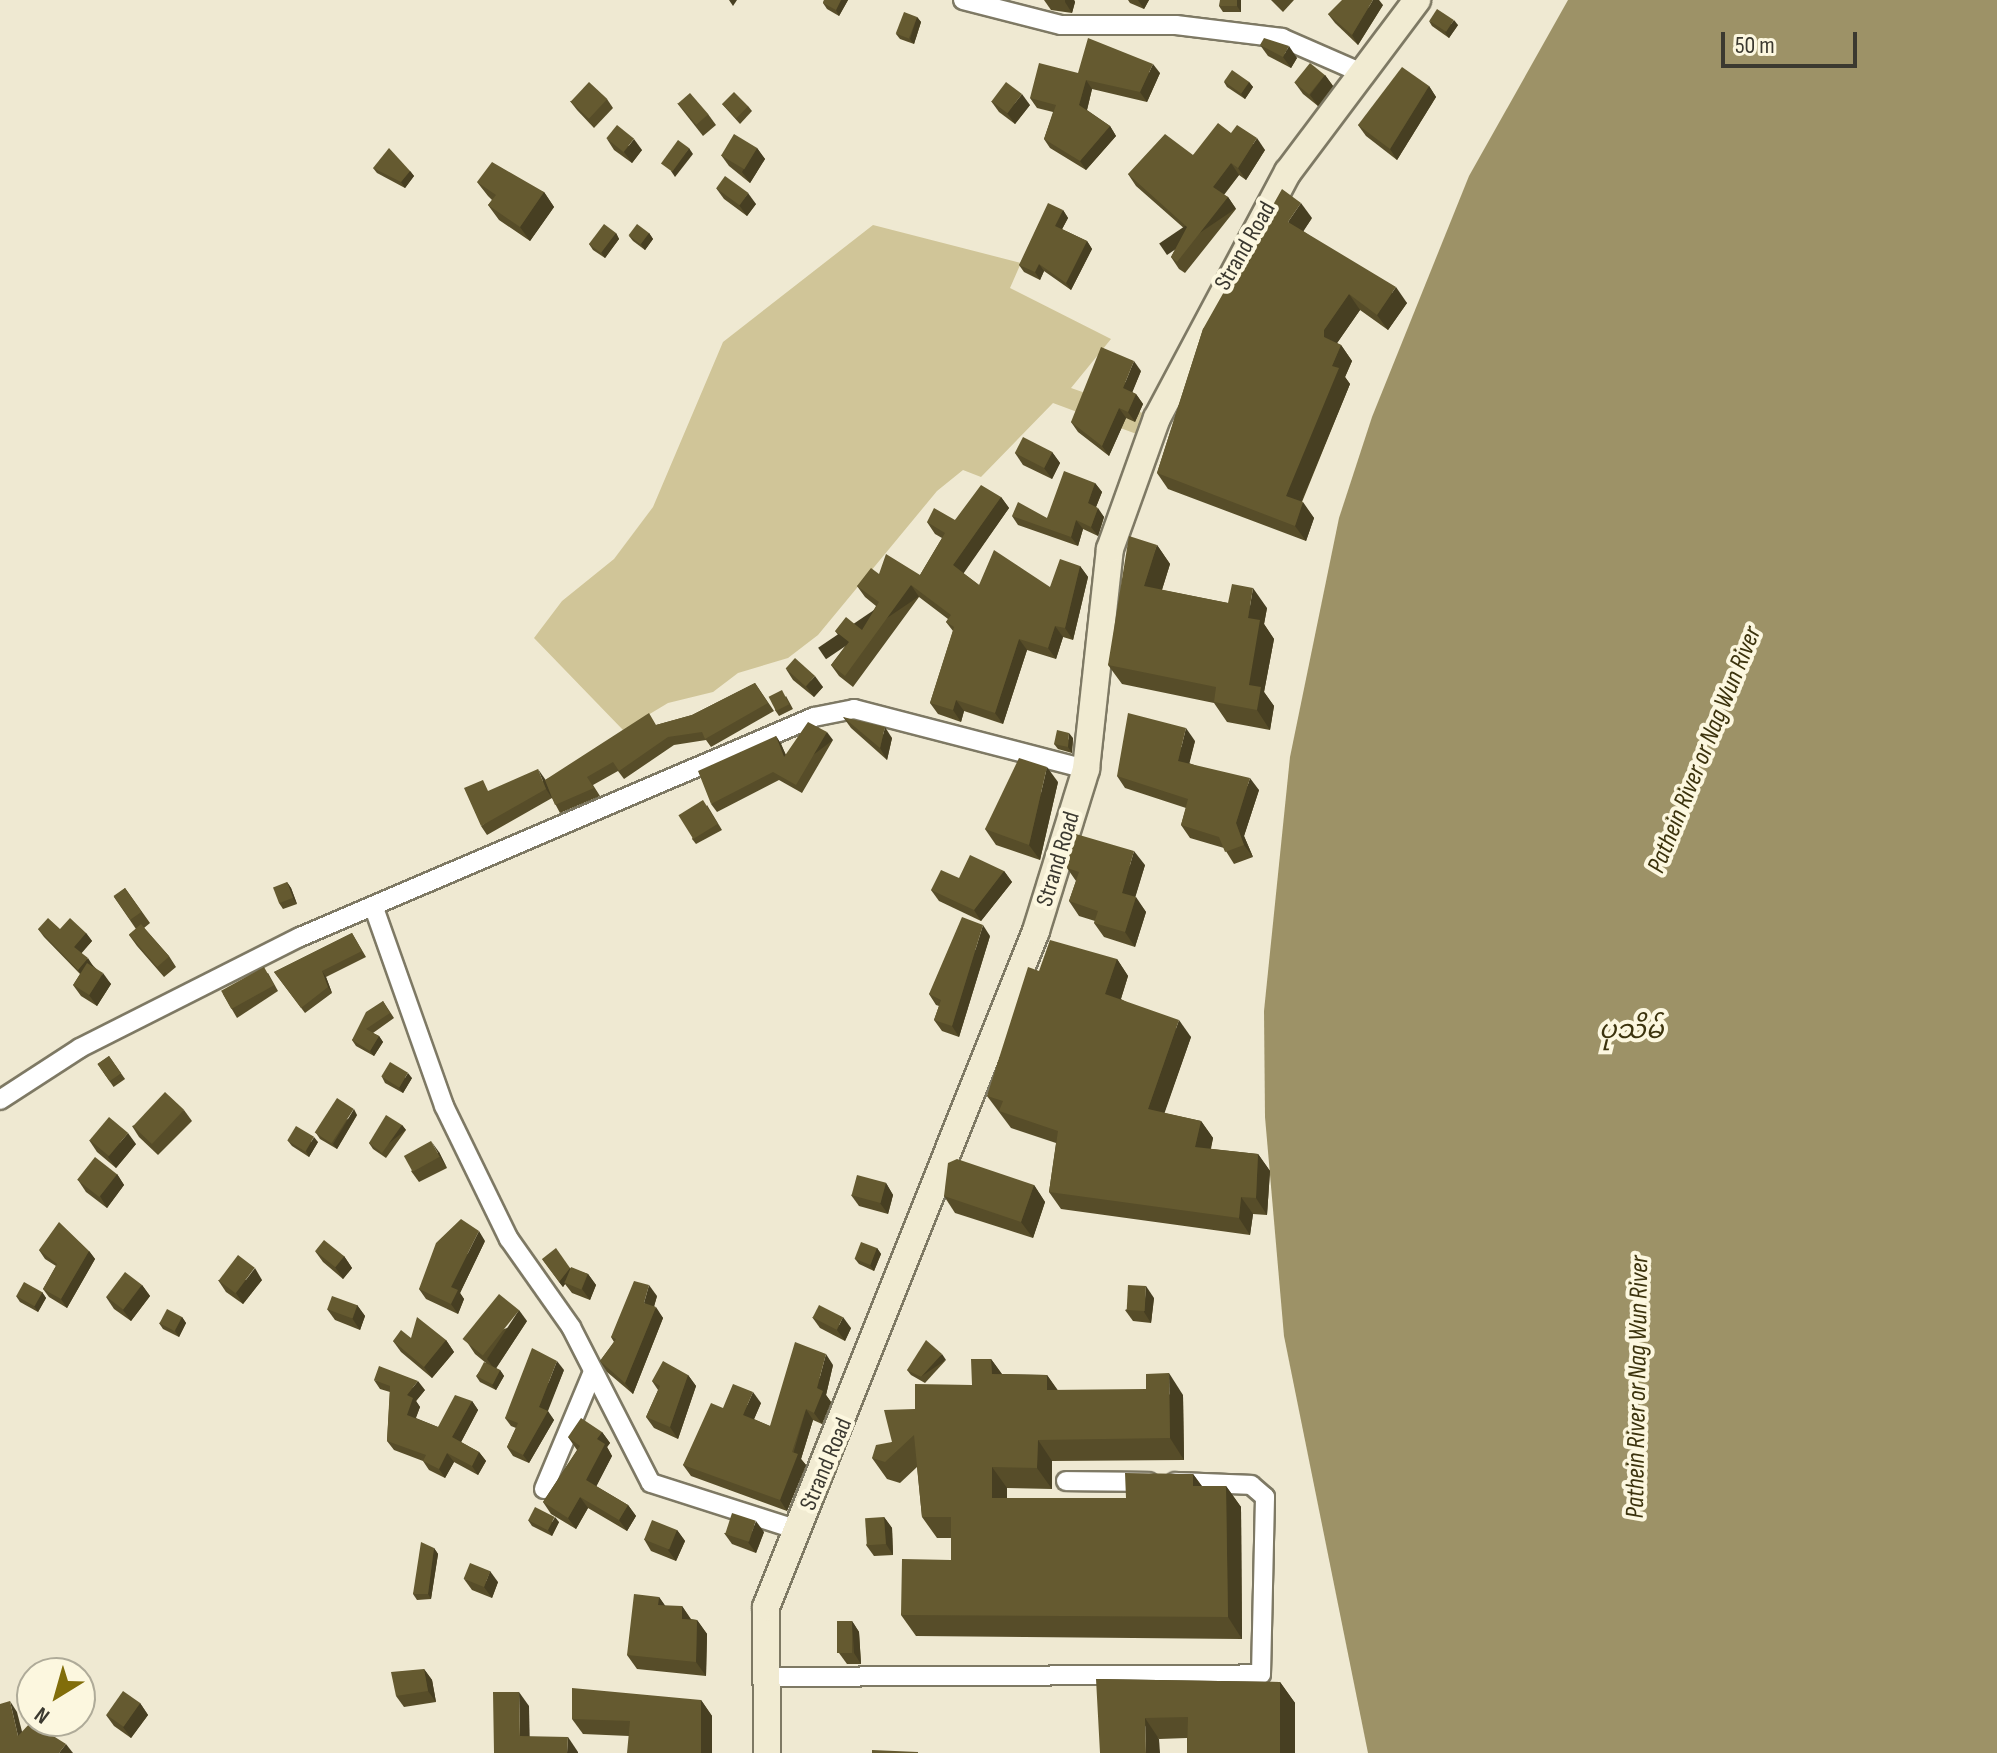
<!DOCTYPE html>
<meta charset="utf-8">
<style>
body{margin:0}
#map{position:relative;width:1997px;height:1753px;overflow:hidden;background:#efe9d2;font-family:"Sofia Sans Condensed","Noto Sans Myanmar",sans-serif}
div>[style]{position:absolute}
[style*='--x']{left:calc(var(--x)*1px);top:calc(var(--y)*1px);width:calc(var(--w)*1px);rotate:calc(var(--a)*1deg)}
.green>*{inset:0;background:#d0c598}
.water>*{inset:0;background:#9d9267}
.roads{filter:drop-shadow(2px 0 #7e7964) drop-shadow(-2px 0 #7e7964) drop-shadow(0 2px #7e7964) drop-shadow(0 -2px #7e7964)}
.street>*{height:18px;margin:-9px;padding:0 9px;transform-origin:9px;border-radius:9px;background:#fff}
.secondary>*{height:26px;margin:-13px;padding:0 13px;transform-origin:13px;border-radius:13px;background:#f1ebd2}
.wall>*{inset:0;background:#574d29;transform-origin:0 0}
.shaded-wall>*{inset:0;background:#473f22;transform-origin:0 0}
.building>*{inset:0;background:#655a30;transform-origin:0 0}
span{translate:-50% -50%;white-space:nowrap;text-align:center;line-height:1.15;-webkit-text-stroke:8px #fcf7df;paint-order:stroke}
.street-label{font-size:24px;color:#3b3930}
.water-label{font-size:26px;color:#3c330d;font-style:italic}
.north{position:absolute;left:16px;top:1657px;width:80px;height:80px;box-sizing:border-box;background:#fcf7df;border:2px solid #afab99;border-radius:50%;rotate:217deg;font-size:22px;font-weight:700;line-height:32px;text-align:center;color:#3b3930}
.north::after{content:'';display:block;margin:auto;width:28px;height:36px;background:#816d0a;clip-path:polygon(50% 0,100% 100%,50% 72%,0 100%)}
.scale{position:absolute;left:1721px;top:32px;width:136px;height:36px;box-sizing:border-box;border:4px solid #3b3930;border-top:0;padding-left:10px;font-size:24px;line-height:28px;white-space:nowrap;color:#3b3930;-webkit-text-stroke:6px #fcf7df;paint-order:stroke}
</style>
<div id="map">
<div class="green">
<i style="clip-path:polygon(873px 225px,1021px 263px,1010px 288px,1111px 339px,1071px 388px,1157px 418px,1150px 439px,1053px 403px,981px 477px,963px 470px,937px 491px,818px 635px,788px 658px,738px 673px,713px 692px,668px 703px,623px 730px,534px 638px,562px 601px,614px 559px,653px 507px,723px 342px)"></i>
</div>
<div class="water">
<i style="clip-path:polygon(1568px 0,1997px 0,1997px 1753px,1368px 1753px,1284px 1336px,1265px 1117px,1264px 1011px,1290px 757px,1339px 518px,1372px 417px,1469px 176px)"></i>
</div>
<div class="roads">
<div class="street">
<i style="--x:963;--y:0;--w:101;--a:14.3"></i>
<i style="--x:1061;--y:25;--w:115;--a:0"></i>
<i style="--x:1176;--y:25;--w:107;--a:7"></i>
<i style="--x:1282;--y:38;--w:87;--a:23.6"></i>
<i style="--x:374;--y:908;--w:210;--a:70.5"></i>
<i style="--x:444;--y:1106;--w:148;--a:64"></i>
<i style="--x:509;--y:1239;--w:108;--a:54.8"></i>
<i style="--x:571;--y:1327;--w:175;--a:62.9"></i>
<i style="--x:651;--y:1483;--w:154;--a:17.7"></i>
<i style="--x:0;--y:1100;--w:95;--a:-33"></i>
<i style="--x:80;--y:1048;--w:246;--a:-26.8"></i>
<i style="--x:300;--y:937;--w:559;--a:-23.17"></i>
<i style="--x:814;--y:717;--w:41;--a:-11.3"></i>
<i style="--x:854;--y:709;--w:240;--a:14.5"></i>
<i style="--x:1066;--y:1481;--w:83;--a:0.7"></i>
<i style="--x:544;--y:1489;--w:127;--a:-67.3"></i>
<i style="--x:765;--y:1677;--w:496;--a:-0.3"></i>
<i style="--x:1261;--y:1674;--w:177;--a:-88.7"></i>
<i style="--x:1265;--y:1497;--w:18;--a:-139"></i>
<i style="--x:1251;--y:1485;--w:76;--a:-177.7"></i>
</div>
<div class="secondary">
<i style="--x:767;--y:1753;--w:146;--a:-90.4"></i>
<i style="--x:766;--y:1607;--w:728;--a:-68.23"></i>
<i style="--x:1036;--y:931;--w:170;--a:-72.8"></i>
<i style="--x:1086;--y:769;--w:221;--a:-83.8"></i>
<i style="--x:1110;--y:549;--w:139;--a:-70.3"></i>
<i style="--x:1157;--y:418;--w:279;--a:-62"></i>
<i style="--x:1288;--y:172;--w:215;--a:-53.1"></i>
</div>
</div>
<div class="wall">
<i style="clip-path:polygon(824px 0,848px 0,839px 16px,827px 9px,823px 3px)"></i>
<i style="clip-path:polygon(1044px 0,1074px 0,1075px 2px,1072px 13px,1051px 10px)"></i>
<i style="clip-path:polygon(1128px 0,1149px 0,1144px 9px,1130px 3px)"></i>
<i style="clip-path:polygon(1220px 0,1241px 0,1241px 12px,1223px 12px,1219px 6px)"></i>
<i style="clip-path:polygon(1271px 0,1294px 0,1283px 12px)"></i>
<i style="clip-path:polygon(1383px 5px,1358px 45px,1335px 23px,1328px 14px)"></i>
<i style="clip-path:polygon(917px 17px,921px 22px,914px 44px,900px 39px,896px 34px)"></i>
<i style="clip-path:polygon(1429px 21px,1458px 25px,1449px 38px,1432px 26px)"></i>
<i style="clip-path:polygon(1260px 45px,1297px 58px,1291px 68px,1268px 56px)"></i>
<i style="clip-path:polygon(1078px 73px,1160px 73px,1147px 102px,1092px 89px,1087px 110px,1110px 126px,1116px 136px,1086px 170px,1050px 148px,1044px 139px,1053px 112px,1037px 108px,1030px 98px)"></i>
<i style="clip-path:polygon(1325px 75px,1333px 86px,1318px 106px,1303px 94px,1295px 83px)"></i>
<i style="clip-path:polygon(1224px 82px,1249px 82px,1253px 87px,1245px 99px,1227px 87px)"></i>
<i style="clip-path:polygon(1429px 86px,1436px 97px,1397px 160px,1366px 136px,1358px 125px)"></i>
<i style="clip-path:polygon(607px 99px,613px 108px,594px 128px,577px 110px,570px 101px)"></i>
<i style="clip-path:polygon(991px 101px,1030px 105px,1015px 124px,999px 112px)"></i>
<i style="clip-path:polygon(677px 103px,708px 114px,716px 125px,703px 136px)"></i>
<i style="clip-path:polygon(722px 104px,748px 106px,752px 111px,740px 124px)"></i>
<i style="clip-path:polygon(1231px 133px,1265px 150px,1246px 180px,1239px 175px,1224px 195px,1228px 197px,1236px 209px,1185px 273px,1179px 269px,1171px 257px,1186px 230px,1136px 186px,1128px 174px,1193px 155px)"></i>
<i style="clip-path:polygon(607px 139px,642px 150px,632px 163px,614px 150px)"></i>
<i style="clip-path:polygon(757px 148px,765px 159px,750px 183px,729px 166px,721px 155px)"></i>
<i style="clip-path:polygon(373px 168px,410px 171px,414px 176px,405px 188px,377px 173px)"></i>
<i style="clip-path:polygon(477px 182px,544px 192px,554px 207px,530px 241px,499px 220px,488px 205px,492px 200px,488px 196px)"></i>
<i style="clip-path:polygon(716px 188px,756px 204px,747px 216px,724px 199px)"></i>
<i style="clip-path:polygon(1063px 210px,1068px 218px,1062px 229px,1087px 241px,1092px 249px,1071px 290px,1044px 271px,1040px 280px,1024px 272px,1019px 265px)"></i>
<i style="clip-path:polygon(1312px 218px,1303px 231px,1407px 303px,1388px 330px,1360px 310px,1337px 343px,1341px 345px,1352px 361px,1345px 377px,1350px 384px,1302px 502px,1314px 518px,1306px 541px,1168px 489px,1157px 473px,1203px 329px)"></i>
<i style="clip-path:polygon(616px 233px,619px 239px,605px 258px,593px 250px,589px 244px)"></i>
<i style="clip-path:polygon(649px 233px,653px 239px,645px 250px,633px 241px,629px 236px)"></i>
<i style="clip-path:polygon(1141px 371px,1132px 392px,1136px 394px,1143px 404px,1135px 422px,1126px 418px,1109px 456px,1078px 432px,1071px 422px)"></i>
<i style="clip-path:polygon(1052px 452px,1060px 463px,1052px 479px,1023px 465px,1015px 453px)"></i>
<i style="clip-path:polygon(1095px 483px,1102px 492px,1096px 507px,1104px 517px,1098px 536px,1083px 529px,1078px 546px,1018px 525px,1012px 516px,1047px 518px)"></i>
<i style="clip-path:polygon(1001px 497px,1009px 508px,963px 573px,979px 585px,1050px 587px,1080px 566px,1088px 577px,1073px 640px,1063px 637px,1056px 659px,1027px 650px,1003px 724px,964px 711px,961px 722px,938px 714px,930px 703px,953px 631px,946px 622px,948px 619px,919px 597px,853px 687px,839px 676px,831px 665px,846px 645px,835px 631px,862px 630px,876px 606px,865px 597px,857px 586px,879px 574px,920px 575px,942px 538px,935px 534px,927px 522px,955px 520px)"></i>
<i style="clip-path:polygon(1157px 545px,1170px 564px,1162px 590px,1228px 603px,1267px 608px,1264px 624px,1274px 639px,1264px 692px,1274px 706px,1270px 730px,1227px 722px,1214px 703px,1122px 684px,1108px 665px)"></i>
<i style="clip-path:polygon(786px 669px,823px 687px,814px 697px,793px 680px)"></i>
<i style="clip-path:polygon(755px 683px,774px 711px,711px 747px,706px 740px,674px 745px,624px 779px,618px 771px,593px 785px,600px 796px,560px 813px,552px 798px,487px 835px,481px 826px,545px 780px,656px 725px,692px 715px)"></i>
<i style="clip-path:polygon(786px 696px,793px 709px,779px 716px,775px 710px)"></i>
<i style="clip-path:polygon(843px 717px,892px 738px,887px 760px,851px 728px)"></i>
<i style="clip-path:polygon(776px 736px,781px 744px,786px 755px,833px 740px,802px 793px,779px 780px,717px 812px,711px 804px)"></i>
<i style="clip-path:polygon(1073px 738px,1072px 753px,1058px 749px,1054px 744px)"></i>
<i style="clip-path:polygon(1195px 741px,1189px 763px,1259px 790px,1244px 836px,1253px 857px,1234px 864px,1224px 848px,1190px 838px,1181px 825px,1186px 808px,1125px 788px,1117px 776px)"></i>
<i style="clip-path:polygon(1058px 782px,1040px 860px,996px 845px,985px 829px)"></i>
<i style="clip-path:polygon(707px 805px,722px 830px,696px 844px,692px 839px)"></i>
<i style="clip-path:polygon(1145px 865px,1135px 897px,1146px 912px,1135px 947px,1104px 937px,1094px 923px,1095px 921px,1079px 916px,1069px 901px,1076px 881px,1067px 868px)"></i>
<i style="clip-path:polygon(1004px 871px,1012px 882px,981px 921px,939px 901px,931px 890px)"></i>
<i style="clip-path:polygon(287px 882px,291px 888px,297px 904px,283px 909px,279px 903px)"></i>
<i style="clip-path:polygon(125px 888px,150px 923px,144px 928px,169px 956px,176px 967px,164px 977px,137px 946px,129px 935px,136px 929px,114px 897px)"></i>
<i style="clip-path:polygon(38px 929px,60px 929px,86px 933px,92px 941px,81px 953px,111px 984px,97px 1006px,81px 996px,73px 985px,80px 974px,44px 937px)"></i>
<i style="clip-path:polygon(352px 933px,366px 957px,326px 977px,332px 993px,305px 1013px,274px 972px)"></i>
<i style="clip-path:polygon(990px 936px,959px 1037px,942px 1031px,934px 1020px,939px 1006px,936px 1005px,929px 994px)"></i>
<i style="clip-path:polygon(1117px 959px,1128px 976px,1121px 999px,1191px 1037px,1164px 1113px,1201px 1121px,1213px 1138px,1211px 1149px,1258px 1154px,1270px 1171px,1267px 1215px,1253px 1214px,1250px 1235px,1061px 1209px,1049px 1192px,1056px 1143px,1011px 1128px,987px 1096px,1039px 971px)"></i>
<i style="clip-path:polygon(268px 973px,278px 991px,237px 1018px,223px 994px)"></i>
<i style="clip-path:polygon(383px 1001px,394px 1018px,373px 1033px,379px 1036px,383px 1042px,374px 1056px,356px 1046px,352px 1040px)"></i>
<i style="left:109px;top:1056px;width:28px;height:14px;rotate:55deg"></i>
<i style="clip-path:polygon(382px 1077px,412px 1078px,403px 1093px,385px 1083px)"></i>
<i style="clip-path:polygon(184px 1110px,192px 1121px,158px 1155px,139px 1137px,132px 1126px)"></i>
<i style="clip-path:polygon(357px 1115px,337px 1149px,320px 1139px,316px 1133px)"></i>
<i style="clip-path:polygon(402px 1125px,406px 1130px,386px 1158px,373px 1149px,369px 1143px)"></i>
<i style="clip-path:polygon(89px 1140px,136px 1144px,116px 1168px,97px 1152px)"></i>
<i style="clip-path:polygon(288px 1141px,318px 1142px,309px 1157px,292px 1146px)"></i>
<i style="clip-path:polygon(439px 1152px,447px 1168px,419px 1182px,411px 1171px)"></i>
<i style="clip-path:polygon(117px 1174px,124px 1185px,107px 1208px,86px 1192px,78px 1180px)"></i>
<i style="clip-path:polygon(886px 1183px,893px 1195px,888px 1214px,859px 1206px,851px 1195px)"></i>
<i style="clip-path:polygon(1034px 1185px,1045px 1202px,1033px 1238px,955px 1213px,944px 1196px)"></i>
<i style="clip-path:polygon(485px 1241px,460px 1293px,464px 1299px,458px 1314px,426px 1299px,419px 1289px)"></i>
<i style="clip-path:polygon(877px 1248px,881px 1254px,874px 1271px,859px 1264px,855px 1259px)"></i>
<i style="clip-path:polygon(39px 1250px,89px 1251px,95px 1259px,67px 1308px,49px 1297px,43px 1289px,56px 1266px,45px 1259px)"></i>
<i style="clip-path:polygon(315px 1251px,344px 1256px,352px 1268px,343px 1279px,323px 1262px)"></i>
<i style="clip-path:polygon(542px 1259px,588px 1274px,596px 1285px,590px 1300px,572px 1293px,565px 1284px,563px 1287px)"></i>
<i style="clip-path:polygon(218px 1280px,262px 1280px,243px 1304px,226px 1292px)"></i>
<i style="clip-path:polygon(142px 1285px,150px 1296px,131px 1321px,114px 1309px,106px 1297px)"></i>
<i style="clip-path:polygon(42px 1292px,46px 1298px,38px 1312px,20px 1302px,16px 1296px)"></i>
<i style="clip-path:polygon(657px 1296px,654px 1306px,663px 1318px,633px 1394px,607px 1372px,600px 1361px,614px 1342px,611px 1337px)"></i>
<i style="clip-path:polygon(1154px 1298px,1151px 1323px,1133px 1321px,1125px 1310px)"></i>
<i style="clip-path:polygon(357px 1305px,365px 1316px,360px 1330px,335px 1320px,327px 1309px)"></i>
<i style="clip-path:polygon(182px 1317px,186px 1323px,179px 1337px,163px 1329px,159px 1323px)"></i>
<i style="clip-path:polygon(812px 1317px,851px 1328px,845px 1341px,820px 1328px)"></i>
<i style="clip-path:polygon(527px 1321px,496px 1368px,500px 1370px,504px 1376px,496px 1390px,480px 1382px,476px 1376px,486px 1363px,475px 1354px,467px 1342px)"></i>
<i style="clip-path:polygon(411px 1338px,446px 1340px,454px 1352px,432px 1378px,401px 1352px,393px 1341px)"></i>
<i style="clip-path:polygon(991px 1359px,1002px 1374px,1047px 1375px,1057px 1390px,1183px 1395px,1184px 1460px,1052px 1461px,1052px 1489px,1007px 1488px,1007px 1498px,1126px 1498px,1193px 1474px,1202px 1486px,1226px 1486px,1241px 1507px,1242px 1639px,916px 1636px,901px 1615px,951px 1560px,951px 1538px,937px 1538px,922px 1517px,917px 1467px,900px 1483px,887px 1479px,872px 1458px,892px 1442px,915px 1409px,972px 1385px)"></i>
<i style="clip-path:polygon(946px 1360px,925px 1383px,911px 1375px,907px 1370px)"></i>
<i style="clip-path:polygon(833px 1365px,826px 1395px,831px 1402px,822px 1424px,813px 1420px,801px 1459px,806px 1465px,787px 1511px,691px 1476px,683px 1465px,723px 1408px,761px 1403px,754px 1419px,770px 1426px)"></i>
<i style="clip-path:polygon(564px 1370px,547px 1411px,554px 1420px,529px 1463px,513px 1456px,507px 1447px,516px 1428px,511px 1426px,505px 1418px)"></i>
<i style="clip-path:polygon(688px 1375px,696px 1386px,678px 1439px,654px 1428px,646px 1417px,658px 1390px,652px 1381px)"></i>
<i style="clip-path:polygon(374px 1380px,425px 1390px,416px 1401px,420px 1407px,416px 1418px,438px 1427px,472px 1401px,478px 1410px,461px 1442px,479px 1452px,486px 1461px,478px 1475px,454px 1462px,445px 1478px,429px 1470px,423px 1461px,394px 1450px,387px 1441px,390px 1392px,380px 1389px)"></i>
<i style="clip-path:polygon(602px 1432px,610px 1443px,607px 1447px,612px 1456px,596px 1486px,628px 1505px,636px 1516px,627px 1531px,588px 1508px,576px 1529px,551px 1514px,543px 1502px,577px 1450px,568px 1437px)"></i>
<i style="clip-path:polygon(884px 1517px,892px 1528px,893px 1555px,874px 1556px,866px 1545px)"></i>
<i style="clip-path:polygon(528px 1520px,559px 1522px,552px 1536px,532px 1526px)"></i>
<i style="clip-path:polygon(677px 1530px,685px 1541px,676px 1561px,651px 1551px,644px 1539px)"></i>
<i style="clip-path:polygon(764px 1532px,756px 1553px,732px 1544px,724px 1533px)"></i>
<i style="clip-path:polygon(434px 1548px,438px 1554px,431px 1599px,417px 1600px,413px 1594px)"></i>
<i style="clip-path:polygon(464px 1579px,498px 1582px,492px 1598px,472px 1590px)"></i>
<i style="clip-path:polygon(659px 1597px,665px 1606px,682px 1606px,691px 1619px,697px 1620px,707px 1634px,706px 1676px,637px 1669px,627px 1655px)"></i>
<i style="clip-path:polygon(852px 1621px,859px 1632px,861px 1664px,847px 1664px,839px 1653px)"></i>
<i style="clip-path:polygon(424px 1669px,432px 1680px,436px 1702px,404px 1707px,396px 1696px)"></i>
<i style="clip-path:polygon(1096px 1679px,1280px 1682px,1295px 1703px,1295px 1753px,1187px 1753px,1187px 1738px,1159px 1739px)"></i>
<i style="clip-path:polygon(701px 1700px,712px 1716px,629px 1736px,583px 1734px,572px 1719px)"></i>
<i style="clip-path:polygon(140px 1703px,148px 1715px,131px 1738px,114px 1726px,106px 1715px)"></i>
</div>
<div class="shaded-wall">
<i style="clip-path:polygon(729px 0,737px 0,733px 6px)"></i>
<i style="clip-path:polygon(841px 0,848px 0,839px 16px,836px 10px)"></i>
<i style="clip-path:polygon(1065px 0,1074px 0,1075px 2px,1072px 13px,1065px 2px)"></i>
<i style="clip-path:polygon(1138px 0,1149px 0,1144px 9px)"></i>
<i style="clip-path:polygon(1237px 0,1241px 0,1241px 12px,1237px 6px)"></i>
<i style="clip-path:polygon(1373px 0,1379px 0,1383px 5px,1358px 45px,1352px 35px)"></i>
<i style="clip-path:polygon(917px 17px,921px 22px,914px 44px,910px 39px)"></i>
<i style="clip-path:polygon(1454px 20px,1458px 25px,1449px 38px,1445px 32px)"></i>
<i style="clip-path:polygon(1289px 46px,1297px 58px,1291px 68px,1283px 57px)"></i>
<i style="clip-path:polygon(1153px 64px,1160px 73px,1147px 102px,1140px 92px)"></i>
<i style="clip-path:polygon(1325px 75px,1333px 86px,1318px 106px,1310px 95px)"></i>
<i style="clip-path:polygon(1086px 80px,1092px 89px,1086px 114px,1079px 105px)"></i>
<i style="clip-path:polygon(1249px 82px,1253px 87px,1245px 99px,1241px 94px)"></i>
<i style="clip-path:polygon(1429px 86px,1436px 97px,1397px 160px,1390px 149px)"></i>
<i style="clip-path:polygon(1022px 94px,1030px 105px,1015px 124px,1007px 113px)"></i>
<i style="clip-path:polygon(1110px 126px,1116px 136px,1086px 170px,1080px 161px)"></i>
<i style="clip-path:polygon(1257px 138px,1265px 150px,1246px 180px,1238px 168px)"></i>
<i style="clip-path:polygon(634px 139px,642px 150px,632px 163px,624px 152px)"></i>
<i style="clip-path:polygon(689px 148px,693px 154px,675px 177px,671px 171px)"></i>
<i style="clip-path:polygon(757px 148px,765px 159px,750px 183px,742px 172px)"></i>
<i style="clip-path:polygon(1231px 163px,1239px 175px,1221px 198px,1213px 187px)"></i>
<i style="clip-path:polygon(410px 171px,414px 176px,405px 188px,401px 182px)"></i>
<i style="clip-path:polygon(544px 192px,554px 207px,530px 241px,520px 227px)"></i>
<i style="clip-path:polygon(748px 193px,756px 204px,747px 216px,739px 205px)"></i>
<i style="left:1228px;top:197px;width:14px;height:83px;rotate:56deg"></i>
<i style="clip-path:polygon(1301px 203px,1312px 218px,1299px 238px,1288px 222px)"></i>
<i style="clip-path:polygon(1063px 210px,1068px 218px,1060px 233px,1055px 226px)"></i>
<i style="clip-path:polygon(616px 233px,619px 239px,605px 258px,601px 252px)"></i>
<i style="clip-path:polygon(649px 233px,653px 239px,645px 250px,641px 244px)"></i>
<i style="clip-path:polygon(1087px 241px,1092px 249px,1071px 290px,1066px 283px)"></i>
<i style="clip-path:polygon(1039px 264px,1044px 271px,1040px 280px,1035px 272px)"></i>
<i style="clip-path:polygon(1396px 287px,1407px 303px,1388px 330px,1377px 315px)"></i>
<i style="clip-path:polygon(1349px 294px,1360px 310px,1335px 346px,1324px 337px,1324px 330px)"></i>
<i style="clip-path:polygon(1341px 345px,1352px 361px,1345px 377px,1350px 384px,1297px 512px,1286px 496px,1332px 366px)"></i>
<i style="clip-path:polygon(1134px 361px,1141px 371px,1130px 398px,1123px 388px)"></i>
<i style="clip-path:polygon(1136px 394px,1143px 404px,1135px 422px,1128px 412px)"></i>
<i style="clip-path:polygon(1119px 408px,1126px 418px,1109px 456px,1102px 446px)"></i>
<i style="clip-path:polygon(1052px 452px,1060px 463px,1052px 479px,1044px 468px)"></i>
<i style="clip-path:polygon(1095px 483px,1102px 492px,1094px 512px,1088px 503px)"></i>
<i style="clip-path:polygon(1001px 497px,1009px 508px,961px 577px,953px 565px)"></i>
<i style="clip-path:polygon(1303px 502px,1314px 518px,1306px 541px,1295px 526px)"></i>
<i style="clip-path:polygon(1098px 508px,1104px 517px,1098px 536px,1091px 527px)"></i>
<i style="clip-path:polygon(1076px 520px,1083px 529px,1078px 546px,1071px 537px)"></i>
<i style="clip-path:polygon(1157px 545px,1170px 564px,1157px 605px,1144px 586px)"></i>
<i style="clip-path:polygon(1080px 566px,1088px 577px,1073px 640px,1065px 628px)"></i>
<i style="left:911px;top:585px;width:14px;height:112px;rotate:56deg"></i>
<i style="clip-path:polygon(1253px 588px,1267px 608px,1264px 624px,1274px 639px,1264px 692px,1274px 706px,1270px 730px,1257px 710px,1249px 685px,1248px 618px)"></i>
<i style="clip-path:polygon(1055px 626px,1063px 637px,1056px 659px,1048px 648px)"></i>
<i style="clip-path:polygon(1019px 639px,1027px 650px,1003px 724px,995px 713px)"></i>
<i style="clip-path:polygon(815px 676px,823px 687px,814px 697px,806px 686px)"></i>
<i style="clip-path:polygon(956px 700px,964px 711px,961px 722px,953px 710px)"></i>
<i style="clip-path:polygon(885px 727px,892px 738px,887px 760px,880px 748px)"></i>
<i style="clip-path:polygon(1186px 728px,1195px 741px,1187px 773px,1178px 761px)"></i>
<i style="left:827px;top:732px;width:10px;height:61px;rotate:53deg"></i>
<i style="clip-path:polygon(1069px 733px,1073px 738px,1072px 753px,1068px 747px)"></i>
<i style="clip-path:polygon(776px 736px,781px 744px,790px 765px,784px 757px)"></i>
<i style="clip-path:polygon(1047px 767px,1058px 782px,1040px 860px,1029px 845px)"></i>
<i style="clip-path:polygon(538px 769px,545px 779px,552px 798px,546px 789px)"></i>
<i style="clip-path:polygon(1250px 778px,1259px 790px,1244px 836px,1253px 857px,1244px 845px,1236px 823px)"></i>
<i style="clip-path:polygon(1134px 851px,1145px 865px,1132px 908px,1122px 893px)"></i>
<i style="clip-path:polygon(1004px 871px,1012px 882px,981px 921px,974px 910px)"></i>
<i style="clip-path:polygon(287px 882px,291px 888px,297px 904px,293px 898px)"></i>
<i style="clip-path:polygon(1136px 897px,1146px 912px,1135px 947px,1125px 932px)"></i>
<i style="clip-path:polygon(983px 925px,990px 936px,959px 1037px,952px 1026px)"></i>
<i style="clip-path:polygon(86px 933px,92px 941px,80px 955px,74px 947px)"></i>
<i style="clip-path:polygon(88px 958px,93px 966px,84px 978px,78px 970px)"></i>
<i style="clip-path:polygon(1117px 959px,1128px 976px,1117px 1011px,1105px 994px)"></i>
<i style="clip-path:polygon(322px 971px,326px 977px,332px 993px,328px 987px)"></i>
<i style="clip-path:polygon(103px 973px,111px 984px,97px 1006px,89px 995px)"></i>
<i style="clip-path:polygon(1179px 1020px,1191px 1037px,1160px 1126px,1148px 1109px)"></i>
<i style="clip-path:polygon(379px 1036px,383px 1042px,374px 1056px,370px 1051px)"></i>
<i style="clip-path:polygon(408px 1073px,412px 1078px,403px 1093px,399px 1088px)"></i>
<i style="clip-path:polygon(354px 1109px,357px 1115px,337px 1149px,333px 1144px)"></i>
<i style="clip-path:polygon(1201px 1121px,1213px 1138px,1207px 1164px,1195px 1147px)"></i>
<i style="left:402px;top:1125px;width:6px;height:34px;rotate:51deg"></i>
<i style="clip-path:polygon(128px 1133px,136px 1144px,116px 1168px,108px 1157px)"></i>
<i style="clip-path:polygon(314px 1137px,318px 1142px,309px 1157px,306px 1151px)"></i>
<i style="clip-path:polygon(431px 1141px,439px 1152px,447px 1168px,440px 1157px)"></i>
<i style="clip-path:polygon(1258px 1154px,1270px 1171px,1267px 1215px,1256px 1198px)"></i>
<i style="clip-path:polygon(117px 1174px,124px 1185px,107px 1208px,100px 1196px)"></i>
<i style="clip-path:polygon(886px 1183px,893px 1195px,888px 1214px,880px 1203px)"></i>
<i style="clip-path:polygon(1034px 1185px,1045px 1202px,1033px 1238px,1021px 1222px)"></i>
<i style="clip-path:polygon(1241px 1197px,1253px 1214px,1250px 1235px,1239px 1218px)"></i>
<i style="clip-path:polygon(479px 1231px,485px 1241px,460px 1293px,464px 1299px,458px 1314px,451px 1304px,451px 1287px)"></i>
<i style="clip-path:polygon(877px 1248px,881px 1254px,874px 1271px,870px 1265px)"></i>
<i style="clip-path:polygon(89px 1251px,95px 1259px,67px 1308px,61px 1299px)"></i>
<i style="clip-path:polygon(344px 1256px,352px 1268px,343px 1279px,335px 1267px)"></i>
<i style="clip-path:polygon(255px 1268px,262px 1280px,243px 1304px,236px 1293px)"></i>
<i style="clip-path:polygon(570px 1268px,574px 1273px,564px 1282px,565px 1284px,563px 1287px,559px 1282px)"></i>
<i style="clip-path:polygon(588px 1274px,596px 1285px,590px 1300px,582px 1289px)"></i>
<i style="clip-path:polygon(142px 1285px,150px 1296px,131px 1321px,123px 1310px)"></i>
<i style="clip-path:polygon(649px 1285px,657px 1296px,652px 1314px,644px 1303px)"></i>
<i style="clip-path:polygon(1146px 1286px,1154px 1298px,1151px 1323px,1144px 1312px)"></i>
<i style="clip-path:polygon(42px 1292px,46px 1298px,38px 1312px,34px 1306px)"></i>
<i style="clip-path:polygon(357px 1305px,365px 1316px,360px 1330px,352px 1318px)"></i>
<i style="clip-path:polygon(656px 1307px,663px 1318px,633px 1394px,625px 1383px)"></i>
<i style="clip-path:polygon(519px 1310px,527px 1321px,495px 1370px,487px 1359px)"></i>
<i style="clip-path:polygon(182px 1317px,186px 1323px,179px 1337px,175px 1331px)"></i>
<i style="clip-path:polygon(843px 1317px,851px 1328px,845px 1341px,837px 1330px)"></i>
<i style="clip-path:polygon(446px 1340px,454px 1352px,432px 1378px,424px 1367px)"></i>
<i style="clip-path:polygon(826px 1354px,833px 1365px,826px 1395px,831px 1402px,822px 1424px,814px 1413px,817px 1388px)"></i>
<i style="left:942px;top:1354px;width:7px;height:31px;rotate:56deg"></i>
<i style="clip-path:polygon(991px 1359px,1006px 1380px,992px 1374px)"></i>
<i style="clip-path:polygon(557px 1361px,564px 1370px,546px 1416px,539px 1407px)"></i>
<i style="clip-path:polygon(500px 1370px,504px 1376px,496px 1390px,492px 1385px)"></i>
<i style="clip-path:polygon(1169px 1373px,1183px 1395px,1184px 1460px,1170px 1438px)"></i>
<i style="clip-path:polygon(688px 1375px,696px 1386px,678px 1439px,670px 1427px)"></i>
<i style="clip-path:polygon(1047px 1375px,1062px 1396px,1047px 1390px)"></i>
<i style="clip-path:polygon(418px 1381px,425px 1390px,416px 1401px,420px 1407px,413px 1424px,407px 1415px,407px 1395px)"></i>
<i style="clip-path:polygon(753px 1392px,761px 1403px,751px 1426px,743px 1415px)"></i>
<i style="clip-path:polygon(472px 1401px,478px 1410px,459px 1446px,452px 1437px)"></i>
<i style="clip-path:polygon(806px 1409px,813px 1420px,801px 1459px,806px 1465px,787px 1511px,780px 1500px)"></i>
<i style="clip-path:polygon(548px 1411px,554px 1420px,529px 1463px,523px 1455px)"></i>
<i style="clip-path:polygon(602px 1432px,610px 1443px,607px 1447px,612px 1456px,594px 1491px,586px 1480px,597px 1439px)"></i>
<i style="clip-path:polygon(1038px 1440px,1052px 1461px,1052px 1489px,1037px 1468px)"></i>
<i style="clip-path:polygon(479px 1452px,486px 1461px,478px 1475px,472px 1466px)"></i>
<i style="clip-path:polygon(447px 1453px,454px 1462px,445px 1478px,439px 1469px)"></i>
<i style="clip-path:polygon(992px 1467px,1007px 1488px,1007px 1520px,992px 1498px)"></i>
<i style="clip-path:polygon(1193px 1474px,1208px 1495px,1193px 1486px)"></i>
<i style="clip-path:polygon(1226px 1486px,1241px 1507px,1242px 1639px,1228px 1617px)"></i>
<i style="clip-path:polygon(580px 1497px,588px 1508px,576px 1529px,568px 1518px)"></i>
<i style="clip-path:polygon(628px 1505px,636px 1516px,627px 1531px,619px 1520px)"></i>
<i style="clip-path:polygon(555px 1517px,559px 1522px,552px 1536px,548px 1530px)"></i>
<i style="clip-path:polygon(884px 1517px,892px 1528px,893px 1555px,886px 1544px)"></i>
<i style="clip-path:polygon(756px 1521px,764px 1532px,756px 1553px,748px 1542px)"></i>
<i style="clip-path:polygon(677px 1530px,685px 1541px,676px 1561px,668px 1550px)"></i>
<i style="clip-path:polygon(434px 1548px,438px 1554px,431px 1599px,428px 1594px)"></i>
<i style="clip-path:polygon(490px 1571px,498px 1582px,492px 1598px,484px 1587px)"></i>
<i style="clip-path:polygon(659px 1597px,669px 1611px,658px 1605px)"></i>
<i style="clip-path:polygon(682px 1606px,691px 1620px,682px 1619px)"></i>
<i style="clip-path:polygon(697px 1620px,707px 1634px,706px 1676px,696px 1662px)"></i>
<i style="clip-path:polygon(852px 1621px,859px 1632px,861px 1664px,854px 1653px)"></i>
<i style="clip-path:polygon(424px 1669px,432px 1680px,436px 1702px,428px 1691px)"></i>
<i style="clip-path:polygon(1280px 1682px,1295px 1703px,1295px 1753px,1280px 1753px)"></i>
<i style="clip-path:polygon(519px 1692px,529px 1706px,530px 1751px,520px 1736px)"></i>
<i style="clip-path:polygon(701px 1700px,712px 1716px,712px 1753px,701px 1753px)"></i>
<i style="clip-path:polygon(10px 1701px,17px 1712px,26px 1747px,18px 1736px)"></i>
<i style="clip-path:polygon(140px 1703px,148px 1715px,131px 1738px,123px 1727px)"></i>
<i style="clip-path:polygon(1145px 1718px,1159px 1739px,1160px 1753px,1146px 1753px)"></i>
<i style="clip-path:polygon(568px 1737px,578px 1752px,578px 1753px,567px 1753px)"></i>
<i style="clip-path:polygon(66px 1744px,73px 1753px,59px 1753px)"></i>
</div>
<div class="building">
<i style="clip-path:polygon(824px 0,841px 0,836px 10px,823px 3px)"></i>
<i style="left:1220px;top:0;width:17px;height:6px"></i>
<i style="clip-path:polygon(1342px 0,1373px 0,1352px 35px,1328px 14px)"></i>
<i style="left:1437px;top:9px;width:20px;height:14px;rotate:33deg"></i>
<i style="left:904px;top:12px;width:14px;height:23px;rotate:21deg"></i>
<i style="clip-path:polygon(1088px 38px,1153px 64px,1140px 92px,1086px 80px,1079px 105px,1110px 126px,1080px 161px,1044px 139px,1056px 105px,1030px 98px,1039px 63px,1078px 73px)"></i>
<i style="clip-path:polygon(1264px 38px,1289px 46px,1283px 57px,1260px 45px)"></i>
<i style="left:1310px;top:63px;width:19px;height:25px;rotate:39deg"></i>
<i style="clip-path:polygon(1402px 67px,1429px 86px,1390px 149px,1358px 125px)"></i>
<i style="left:1232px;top:70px;width:21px;height:14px;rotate:35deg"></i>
<i style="left:589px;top:82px;width:25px;height:27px;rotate:43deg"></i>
<i style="left:1006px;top:82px;width:20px;height:24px;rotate:37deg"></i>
<i style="left:734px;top:92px;width:20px;height:17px;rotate:45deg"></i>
<i style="left:690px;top:93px;width:28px;height:16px;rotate:49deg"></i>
<i style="clip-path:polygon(1218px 123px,1231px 133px,1237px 125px,1257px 138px,1238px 168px,1231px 163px,1213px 187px,1228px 197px,1177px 262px,1171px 257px,1187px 227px,1128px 174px,1165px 134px,1193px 155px)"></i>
<i style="left:617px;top:125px;width:22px;height:17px;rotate:39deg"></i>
<i style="left:734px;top:134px;width:27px;height:25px;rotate:31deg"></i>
<i style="left:678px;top:140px;width:14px;height:29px;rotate:36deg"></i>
<i style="clip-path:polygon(389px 148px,410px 171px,401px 182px,373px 168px)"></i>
<i style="clip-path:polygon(492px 162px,544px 192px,520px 227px,488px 205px,496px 195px,477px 182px)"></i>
<i style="left:725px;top:176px;width:29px;height:15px;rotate:36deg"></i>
<i style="clip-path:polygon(1282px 189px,1301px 203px,1288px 222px,1396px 287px,1377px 315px,1349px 294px,1324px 330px,1324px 337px,1341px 345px,1332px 366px,1339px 368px,1286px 496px,1303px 502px,1295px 526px,1157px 473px,1203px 329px)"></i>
<i style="clip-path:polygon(1048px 203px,1063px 210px,1055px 226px,1087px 241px,1066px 283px,1039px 264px,1035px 272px,1019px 265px)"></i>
<i style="left:604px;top:224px;width:15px;height:25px;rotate:37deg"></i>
<i style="left:637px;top:224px;width:15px;height:14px;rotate:37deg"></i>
<i style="clip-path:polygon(1101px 347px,1134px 361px,1123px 388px,1136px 394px,1128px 412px,1119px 408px,1102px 446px,1071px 422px)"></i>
<i style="left:1023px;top:437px;width:33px;height:18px;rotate:27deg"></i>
<i style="clip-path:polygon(1064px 471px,1095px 483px,1088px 503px,1098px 508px,1091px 527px,1076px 520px,1071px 537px,1012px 516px,1018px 502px,1047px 518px)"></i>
<i style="clip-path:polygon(981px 485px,1001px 497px,953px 565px,979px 585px,994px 550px,1050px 587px,1060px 559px,1080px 566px,1065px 628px,1055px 626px,1048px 648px,1019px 639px,995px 713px,956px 700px,953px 710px,930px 703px,954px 627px,946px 622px,951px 615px,911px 585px,845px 676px,831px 665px,849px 642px,835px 631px,846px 617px,862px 630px,879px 602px,857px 586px,871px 568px,879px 574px,886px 554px,920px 575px,945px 533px,927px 522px,934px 508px,955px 520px)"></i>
<i style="clip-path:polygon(1129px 536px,1157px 545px,1144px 586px,1228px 603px,1232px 584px,1253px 588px,1248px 618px,1260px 620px,1249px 685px,1261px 687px,1257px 710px,1214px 702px,1216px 687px,1108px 665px)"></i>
<i style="left:795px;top:658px;width:27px;height:14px;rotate:42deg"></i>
<i style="clip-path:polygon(755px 683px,768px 703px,705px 739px,702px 732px,668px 737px,619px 771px,613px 762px,587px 777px,594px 788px,555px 805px,545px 780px,649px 713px,656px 725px,692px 715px)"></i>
<i style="left:782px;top:690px;width:16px;height:15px;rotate:63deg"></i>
<i style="clip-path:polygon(1128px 713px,1186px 728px,1178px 761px,1250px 778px,1236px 823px,1244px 845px,1225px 852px,1219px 837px,1181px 825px,1188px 799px,1117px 776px)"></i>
<i style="clip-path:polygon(843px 717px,885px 727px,880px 748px)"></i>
<i style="clip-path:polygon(808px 722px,827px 732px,796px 785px,773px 772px,711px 804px,698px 771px,776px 736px,784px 757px)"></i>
<i style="clip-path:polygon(1057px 730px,1069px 733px,1068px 747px,1054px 744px)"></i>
<i style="clip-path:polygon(1019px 758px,1047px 767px,1029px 845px,985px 829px)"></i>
<i style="clip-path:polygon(538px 769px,546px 789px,481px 826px,464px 788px,483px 780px,488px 791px)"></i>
<i style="left:703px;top:800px;width:28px;height:29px;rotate:58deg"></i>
<i style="clip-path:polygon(1069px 832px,1134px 851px,1122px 893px,1136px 897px,1125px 932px,1094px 923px,1098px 911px,1069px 901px,1079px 872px,1067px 868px)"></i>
<i style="clip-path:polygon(970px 855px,1004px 871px,974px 910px,931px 890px,941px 870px,959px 878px)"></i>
<i style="left:287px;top:882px;width:17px;height:15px;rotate:69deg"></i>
<i style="left:125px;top:888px;width:29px;height:14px;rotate:55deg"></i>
<i style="clip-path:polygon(962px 917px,983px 925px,952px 1026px,934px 1020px,941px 1000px,929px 994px)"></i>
<i style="clip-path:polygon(48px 918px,60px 929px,70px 918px,86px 933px,74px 947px,88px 958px,78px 970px,38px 929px)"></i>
<i style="left:141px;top:924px;width:43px;height:16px;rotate:49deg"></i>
<i style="clip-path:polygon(352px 933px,362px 951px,322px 971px,328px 987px,301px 1008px,274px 972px)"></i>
<i style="clip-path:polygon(1050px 940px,1117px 959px,1105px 994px,1179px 1020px,1148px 1109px,1201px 1121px,1195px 1147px,1258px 1154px,1256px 1198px,1241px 1197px,1239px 1218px,1049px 1192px,1058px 1131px,999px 1111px,1003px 1101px,987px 1096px,1028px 967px,1039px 971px)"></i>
<i style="left:87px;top:963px;width:19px;height:26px;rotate:32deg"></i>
<i style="left:264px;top:967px;width:21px;height:49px;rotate:61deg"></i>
<i style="clip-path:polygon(383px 1001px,390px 1013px,366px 1029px,379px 1036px,370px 1051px,352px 1040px,366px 1012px)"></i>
<i style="left:109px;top:1056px;width:21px;height:14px;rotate:55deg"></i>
<i style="left:390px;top:1062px;width:21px;height:17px;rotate:31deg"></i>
<i style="left:165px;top:1092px;width:26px;height:47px;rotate:43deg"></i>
<i style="left:337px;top:1098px;width:20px;height:41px;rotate:33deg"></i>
<i style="clip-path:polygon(386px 1115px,402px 1125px,382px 1153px,369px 1143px)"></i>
<i style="left:109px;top:1117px;width:25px;height:30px;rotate:40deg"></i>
<i style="left:296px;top:1126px;width:21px;height:17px;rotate:31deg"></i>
<i style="left:431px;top:1141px;width:18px;height:31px;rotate:61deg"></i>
<i style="left:95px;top:1157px;width:28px;height:29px;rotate:38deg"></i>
<i style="clip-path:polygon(957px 1159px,1034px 1185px,1021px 1222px,944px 1196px,948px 1163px)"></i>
<i style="left:857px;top:1175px;width:30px;height:21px;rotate:15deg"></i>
<i style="clip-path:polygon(461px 1219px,479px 1231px,451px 1287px,458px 1290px,451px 1304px,419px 1289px,436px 1243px)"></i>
<i style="clip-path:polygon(59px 1222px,89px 1251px,61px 1299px,43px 1289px,57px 1264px,39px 1250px)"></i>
<i style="left:324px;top:1240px;width:26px;height:14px;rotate:39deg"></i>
<i style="left:861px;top:1242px;width:17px;height:18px;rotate:21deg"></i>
<i style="clip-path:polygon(556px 1248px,570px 1268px,559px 1282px,542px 1259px)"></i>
<i style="left:238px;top:1255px;width:21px;height:32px;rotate:37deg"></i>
<i style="left:571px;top:1267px;width:18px;height:17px;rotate:22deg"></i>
<i style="left:125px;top:1272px;width:21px;height:31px;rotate:37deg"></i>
<i style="clip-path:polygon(634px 1281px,649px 1285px,644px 1303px,656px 1307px,625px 1383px,600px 1361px,616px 1339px,611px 1337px)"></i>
<i style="left:24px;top:1282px;width:21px;height:16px;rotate:29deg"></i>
<i style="left:1128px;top:1285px;width:18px;height:25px;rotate:3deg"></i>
<i style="left:499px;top:1294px;width:26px;height:58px;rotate:39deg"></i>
<i style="left:332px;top:1296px;width:27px;height:14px;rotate:20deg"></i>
<i style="left:819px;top:1305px;width:27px;height:14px;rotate:27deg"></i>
<i style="left:167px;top:1309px;width:17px;height:16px;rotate:28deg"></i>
<i style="clip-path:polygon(417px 1317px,446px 1340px,424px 1367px,393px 1341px,401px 1330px,411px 1338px)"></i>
<i style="clip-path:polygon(926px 1340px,942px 1354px,921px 1377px,907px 1370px)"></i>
<i style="clip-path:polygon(795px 1342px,826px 1354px,817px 1388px,823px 1391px,814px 1413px,806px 1409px,792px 1452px,798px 1454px,780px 1500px,683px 1465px,711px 1403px,723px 1408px,733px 1384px,753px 1392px,743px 1415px,770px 1426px)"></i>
<i style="clip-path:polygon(532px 1348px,557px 1361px,539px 1407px,548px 1411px,523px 1455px,507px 1447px,518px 1423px,505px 1418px)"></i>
<i style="clip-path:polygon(971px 1359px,991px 1359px,992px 1374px,1047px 1375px,1047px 1390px,1146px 1389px,1146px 1374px,1169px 1373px,1170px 1438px,1038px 1440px,1037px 1468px,992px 1467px,992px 1498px,1126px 1498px,1125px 1473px,1193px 1474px,1193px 1486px,1226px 1486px,1228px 1617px,901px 1615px,902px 1559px,951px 1560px,951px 1517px,922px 1517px,914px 1435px,885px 1462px,872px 1458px,876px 1445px,892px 1442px,884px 1410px,915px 1409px,915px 1384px,972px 1385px)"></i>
<i style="clip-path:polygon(663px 1361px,688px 1375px,670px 1427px,646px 1417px,660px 1386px,652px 1381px)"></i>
<i style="left:484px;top:1362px;width:18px;height:16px;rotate:27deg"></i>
<i style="clip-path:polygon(379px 1366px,418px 1381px,407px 1395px,413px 1398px,407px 1415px,438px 1427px,455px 1395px,472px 1401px,452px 1437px,479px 1452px,472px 1466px,447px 1453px,439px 1469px,423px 1461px,426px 1455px,387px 1441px,390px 1386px,374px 1380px)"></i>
<i style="clip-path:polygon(581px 1418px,602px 1432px,597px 1439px,605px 1444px,586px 1480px,628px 1505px,619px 1520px,580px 1497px,568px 1518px,543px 1502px,580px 1446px,568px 1437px)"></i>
<i style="left:535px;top:1507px;width:22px;height:15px;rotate:27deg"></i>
<i style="left:732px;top:1513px;width:25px;height:22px;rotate:18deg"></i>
<i style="left:884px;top:1517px;width:27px;height:19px;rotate:86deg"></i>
<i style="left:652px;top:1520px;width:27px;height:21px;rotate:22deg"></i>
<i style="clip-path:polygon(421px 1542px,434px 1548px,428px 1594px,413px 1594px)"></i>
<i style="left:470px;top:1563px;width:22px;height:17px;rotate:22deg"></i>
<i style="clip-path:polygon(634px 1594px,659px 1597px,658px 1605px,682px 1606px,682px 1619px,697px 1620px,696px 1662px,627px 1655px)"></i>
<i style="left:837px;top:1621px;width:15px;height:32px"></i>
<i style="clip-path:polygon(424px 1669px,428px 1691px,396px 1696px,391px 1672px)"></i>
<i style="clip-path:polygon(1096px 1679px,1280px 1682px,1280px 1753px,1187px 1753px,1188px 1717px,1145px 1718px,1146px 1753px,1100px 1753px)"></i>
<i style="clip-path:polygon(572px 1688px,701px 1700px,701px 1753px,627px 1753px,630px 1721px,572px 1719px)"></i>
<i style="left:123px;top:1691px;width:21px;height:29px;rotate:35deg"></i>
<i style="clip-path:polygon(493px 1692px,519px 1692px,520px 1736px,568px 1737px,567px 1753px,494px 1753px)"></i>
<i style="clip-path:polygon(10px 1701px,18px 1736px,31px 1722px,66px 1744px,59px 1753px,0 1753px,0 1704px)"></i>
<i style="clip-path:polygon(872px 1750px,918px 1752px,918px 1753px,872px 1753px)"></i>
</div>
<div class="street-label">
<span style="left:1245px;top:246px;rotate:-60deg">Strand Road</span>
<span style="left:1058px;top:859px;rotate:-73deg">Strand Road</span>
<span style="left:826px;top:1464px;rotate:-67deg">Strand Road</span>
</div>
<div class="water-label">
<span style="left:1705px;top:750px;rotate:-68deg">Pathein River or Nag Wun River</span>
<span style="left:1631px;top:1031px">ပုသိမ်</span>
<span style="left:1638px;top:1387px;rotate:-89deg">Pathein River or Nag Wun River</span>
</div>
<div class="north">N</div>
<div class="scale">50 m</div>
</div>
